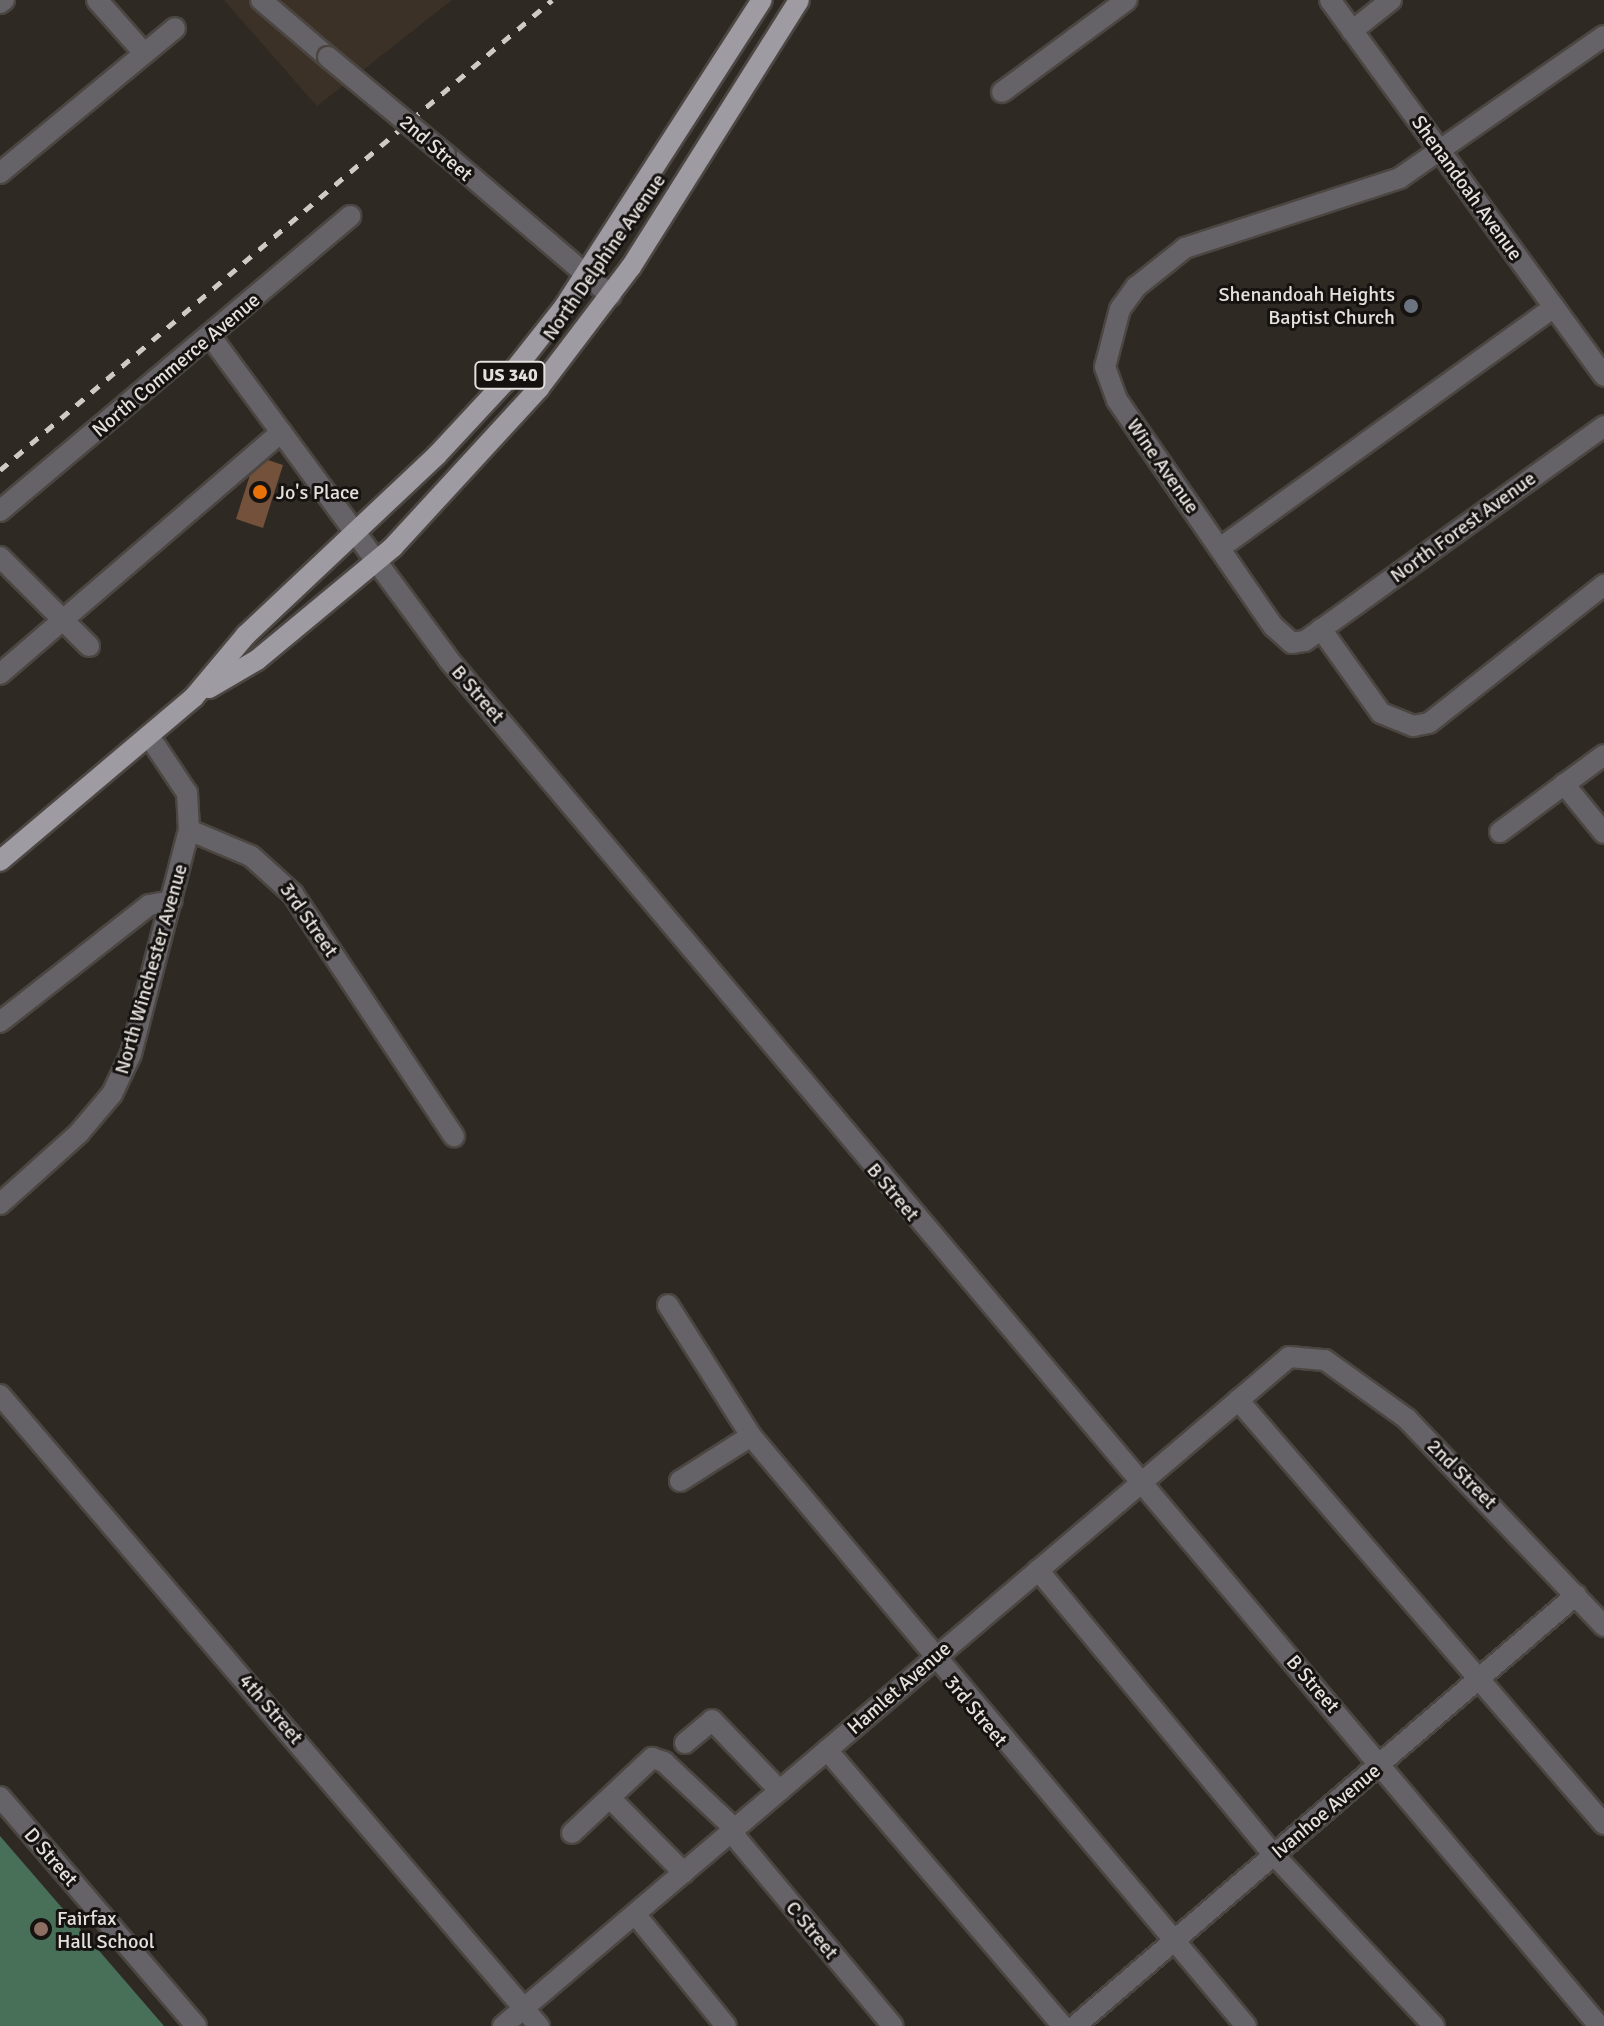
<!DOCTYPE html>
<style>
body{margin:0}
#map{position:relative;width:1604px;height:2026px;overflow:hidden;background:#2f2924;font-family:Signika,sans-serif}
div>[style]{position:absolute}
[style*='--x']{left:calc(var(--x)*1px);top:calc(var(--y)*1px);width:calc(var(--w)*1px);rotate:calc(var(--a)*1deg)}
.built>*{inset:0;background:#3b3127}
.forest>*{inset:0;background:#486f58}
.building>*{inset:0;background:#73513a}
.roads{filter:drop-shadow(2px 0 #4c4642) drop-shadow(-2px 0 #4c4642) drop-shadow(0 2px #4c4642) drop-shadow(0 -2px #4c4642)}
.minor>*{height:20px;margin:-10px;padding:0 10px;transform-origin:10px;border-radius:10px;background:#656367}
.major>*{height:20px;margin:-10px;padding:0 10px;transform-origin:10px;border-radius:10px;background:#9f9ba2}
.rail>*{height:5px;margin-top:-2.5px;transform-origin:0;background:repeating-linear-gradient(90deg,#cecac6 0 10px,transparent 0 20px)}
.bridges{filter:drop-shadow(2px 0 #4c4642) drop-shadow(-2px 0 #4c4642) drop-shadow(0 2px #4c4642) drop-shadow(0 -2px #4c4642)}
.minor-bridge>*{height:20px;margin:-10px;padding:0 10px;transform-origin:10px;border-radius:10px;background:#656367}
.dots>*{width:22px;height:22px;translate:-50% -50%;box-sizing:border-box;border:4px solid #151210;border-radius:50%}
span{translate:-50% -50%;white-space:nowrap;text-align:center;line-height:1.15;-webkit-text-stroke:6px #151210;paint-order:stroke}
.shield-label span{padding:2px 6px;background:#151210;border:2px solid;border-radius:6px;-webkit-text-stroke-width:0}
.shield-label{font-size:18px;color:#e4e0dd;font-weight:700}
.street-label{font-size:20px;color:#e4e0dd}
.poi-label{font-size:20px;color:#e4e0dd}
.right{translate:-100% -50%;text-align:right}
.left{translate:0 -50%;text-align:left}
</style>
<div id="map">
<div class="built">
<i style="clip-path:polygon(224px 0,452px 0,317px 106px)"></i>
</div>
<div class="forest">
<i style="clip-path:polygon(0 1836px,164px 2026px,0 2026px)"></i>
</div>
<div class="building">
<i style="clip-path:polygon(268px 460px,283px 465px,263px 528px,236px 519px,250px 475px)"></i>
</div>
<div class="roads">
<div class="minor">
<i style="--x:97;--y:0;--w:71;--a:48.4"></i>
<i style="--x:261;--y:0;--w:88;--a:40.4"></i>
<i style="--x:1330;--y:0;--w:465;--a:53.9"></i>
<i style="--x:0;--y:3;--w:5;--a:-37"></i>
<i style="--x:1352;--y:31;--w:50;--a:-38.5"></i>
<i style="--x:1604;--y:36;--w:249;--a:145.2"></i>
<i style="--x:1400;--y:178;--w:226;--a:162"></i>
<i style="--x:1185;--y:248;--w:63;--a:141.5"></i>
<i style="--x:1136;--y:287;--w:27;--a:126"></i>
<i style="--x:1120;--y:309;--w:60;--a:104.5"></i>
<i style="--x:1105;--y:367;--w:35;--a:70"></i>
<i style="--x:1117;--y:400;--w:275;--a:55.4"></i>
<i style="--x:1273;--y:626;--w:25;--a:42"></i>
<i style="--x:1292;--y:643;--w:13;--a:-9"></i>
<i style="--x:1305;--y:641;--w:368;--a:-35.7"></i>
<i style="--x:1002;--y:92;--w:155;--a:-36.4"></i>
<i style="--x:445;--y:154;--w:218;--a:40.5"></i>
<i style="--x:0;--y:173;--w:227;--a:-39.6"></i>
<i style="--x:211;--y:337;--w:400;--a:53.6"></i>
<i style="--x:448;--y:659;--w:1787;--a:49.9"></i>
<i style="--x:0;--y:511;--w:458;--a:-40.1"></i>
<i style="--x:1220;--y:548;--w:412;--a:-35.8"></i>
<i style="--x:0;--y:557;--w:126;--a:45"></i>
<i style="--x:1321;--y:629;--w:103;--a:54.5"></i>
<i style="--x:1381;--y:713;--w:35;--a:22"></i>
<i style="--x:1413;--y:726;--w:16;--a:-11"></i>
<i style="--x:1429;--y:723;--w:223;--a:-38.3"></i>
<i style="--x:0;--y:674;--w:371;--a:-40.7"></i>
<i style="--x:1564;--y:784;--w:63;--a:50.8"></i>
<i style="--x:189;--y:830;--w:67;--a:22.8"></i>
<i style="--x:251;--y:856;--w:57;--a:42.1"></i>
<i style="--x:293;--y:894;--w:291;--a:56.4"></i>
<i style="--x:1500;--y:832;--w:129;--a:-36.5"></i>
<i style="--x:0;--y:1022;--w:189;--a:-38.1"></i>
<i style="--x:149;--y:905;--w:23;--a:-10"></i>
<i style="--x:0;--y:1204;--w:106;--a:-41.9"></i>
<i style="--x:79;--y:1133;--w:51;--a:-49.8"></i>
<i style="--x:112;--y:1094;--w:44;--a:-64.6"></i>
<i style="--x:131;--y:1054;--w:231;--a:-75.5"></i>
<i style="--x:189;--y:830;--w:37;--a:-93"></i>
<i style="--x:187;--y:793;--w:69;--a:-123.7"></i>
<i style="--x:668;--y:1305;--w:155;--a:57.6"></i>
<i style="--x:751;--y:1436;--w:770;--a:50"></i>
<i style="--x:0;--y:1395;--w:830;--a:49.5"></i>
<i style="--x:1238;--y:1400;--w:560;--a:49.2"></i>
<i style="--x:680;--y:1481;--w:84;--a:-32.4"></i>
<i style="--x:1038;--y:1570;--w:370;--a:50.4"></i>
<i style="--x:1274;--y:1855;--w:234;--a:46.9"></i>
<i style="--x:685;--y:1743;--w:35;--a:-40"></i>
<i style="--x:712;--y:1720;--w:98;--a:46.2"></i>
<i style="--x:827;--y:1750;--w:363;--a:49.5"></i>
<i style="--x:0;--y:1797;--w:301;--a:49.4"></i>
<i style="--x:610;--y:1798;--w:105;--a:45.4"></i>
<i style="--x:572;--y:1833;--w:110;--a:-43.2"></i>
<i style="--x:652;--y:1758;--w:13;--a:18"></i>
<i style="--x:664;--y:1762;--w:99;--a:43.4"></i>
<i style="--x:732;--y:1833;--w:251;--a:50.2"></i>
<i style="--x:635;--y:1914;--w:144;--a:50.9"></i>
<i style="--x:503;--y:2026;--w:1032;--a:-40.4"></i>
<i style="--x:1289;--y:1357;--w:36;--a:5"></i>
<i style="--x:1325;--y:1360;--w:101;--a:35.7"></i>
<i style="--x:1407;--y:1419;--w:286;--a:46.4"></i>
<i style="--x:1075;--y:2026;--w:661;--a:-40.7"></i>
</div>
<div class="major">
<i style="--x:209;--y:688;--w:56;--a:-30.3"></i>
<i style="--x:257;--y:660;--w:177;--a:-39.7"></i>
<i style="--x:393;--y:547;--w:216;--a:-47.4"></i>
<i style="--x:539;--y:388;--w:152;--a:-52.8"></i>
<i style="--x:631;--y:267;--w:315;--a:-57.8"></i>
<i style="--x:0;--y:861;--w:254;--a:-40.2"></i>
<i style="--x:194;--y:697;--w:81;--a:-50"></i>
<i style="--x:246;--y:635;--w:262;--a:-43.3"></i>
<i style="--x:437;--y:455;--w:98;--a:-47.1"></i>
<i style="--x:504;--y:383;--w:97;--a:-51.7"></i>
<i style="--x:564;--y:307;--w:365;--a:-57.2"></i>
</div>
</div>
<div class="rail">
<i style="--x:0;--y:470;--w:725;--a:-40.41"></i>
</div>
<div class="bridges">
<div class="minor-bridge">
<i style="--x:328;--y:57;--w:152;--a:39.7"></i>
</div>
</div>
<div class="dots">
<i style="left:1411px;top:306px;background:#6b7280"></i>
<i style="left:260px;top:492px;background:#e8710a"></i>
<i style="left:41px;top:1929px;background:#8d6e63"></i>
</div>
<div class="shield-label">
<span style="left:510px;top:375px">US 340</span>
</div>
<div class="street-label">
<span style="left:436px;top:148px;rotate:41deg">2nd Street</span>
<span style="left:1467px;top:188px;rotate:54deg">Shenandoah Avenue</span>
<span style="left:604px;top:257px;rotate:-55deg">North Delphine Avenue</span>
<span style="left:176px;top:365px;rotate:-40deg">North Commerce Avenue</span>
<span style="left:1163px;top:466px;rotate:55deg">Wine Avenue</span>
<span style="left:1463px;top:527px;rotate:-36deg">North Forest Avenue</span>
<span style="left:478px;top:694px;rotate:49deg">B Street</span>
<span style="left:309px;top:920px;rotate:55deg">3rd Street</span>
<span style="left:151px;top:969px;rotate:-74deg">North Winchester Avenue</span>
<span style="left:893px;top:1192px;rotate:50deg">B Street</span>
<span style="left:1462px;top:1474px;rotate:45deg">2nd Street</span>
<span style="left:1313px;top:1684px;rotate:49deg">B Street</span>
<span style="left:899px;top:1688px;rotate:-41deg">Hamlet Avenue</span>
<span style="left:271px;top:1709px;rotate:49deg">4th Street</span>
<span style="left:976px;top:1711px;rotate:50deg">3rd Street</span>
<span style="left:1326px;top:1811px;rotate:-40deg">Ivanhoe Avenue</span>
<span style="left:51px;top:1857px;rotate:49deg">D Street</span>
<span style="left:812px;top:1930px;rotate:50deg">C Street</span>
</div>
<div class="poi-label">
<span class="right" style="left:1395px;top:306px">Shenandoah Heights<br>Baptist Church</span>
<span class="left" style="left:276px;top:492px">Jo's Place</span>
<span class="left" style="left:57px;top:1930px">Fairfax<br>Hall School</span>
</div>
</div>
